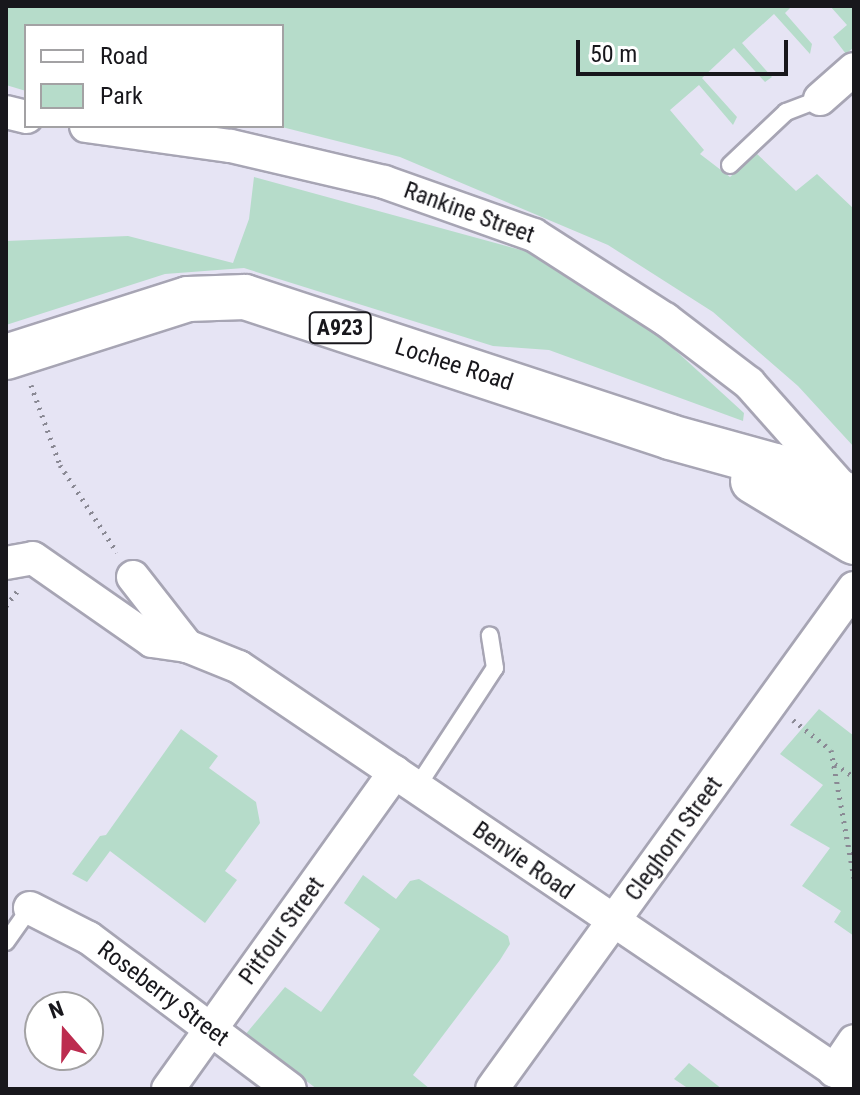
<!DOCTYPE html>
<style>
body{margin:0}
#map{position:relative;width:860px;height:1095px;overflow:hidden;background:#e6e4f4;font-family:"Roboto Condensed",sans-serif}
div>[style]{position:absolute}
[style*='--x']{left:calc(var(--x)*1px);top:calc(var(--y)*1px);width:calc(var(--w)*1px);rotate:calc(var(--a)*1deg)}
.green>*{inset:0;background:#b6dcca}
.path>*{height:5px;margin-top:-2.5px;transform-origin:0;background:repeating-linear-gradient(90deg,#8a8994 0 2px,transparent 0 8px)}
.roads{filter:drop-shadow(2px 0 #a7a5b4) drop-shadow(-2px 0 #a7a5b4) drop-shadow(0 2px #a7a5b4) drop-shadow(0 -2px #a7a5b4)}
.lane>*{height:16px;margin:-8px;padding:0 8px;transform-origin:8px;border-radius:8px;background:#fff}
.street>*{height:32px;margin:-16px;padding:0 16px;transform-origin:16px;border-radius:16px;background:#fff}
.primary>*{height:44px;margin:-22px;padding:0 22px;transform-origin:22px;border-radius:22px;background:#fff}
span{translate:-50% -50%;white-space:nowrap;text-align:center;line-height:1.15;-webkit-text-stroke:6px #fff;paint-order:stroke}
.shield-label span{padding:2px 6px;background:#fff;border:2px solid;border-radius:6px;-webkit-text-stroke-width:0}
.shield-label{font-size:22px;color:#18171c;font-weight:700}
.street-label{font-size:24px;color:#18171c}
.frame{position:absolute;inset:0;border:8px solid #18171c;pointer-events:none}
.legend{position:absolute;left:24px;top:24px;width:260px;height:104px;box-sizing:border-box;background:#fff;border:2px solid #a3a2a4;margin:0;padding:10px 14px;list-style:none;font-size:24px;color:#18171c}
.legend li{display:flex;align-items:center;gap:16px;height:40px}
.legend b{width:40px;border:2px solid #a3a2a4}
.north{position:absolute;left:24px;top:991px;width:80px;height:80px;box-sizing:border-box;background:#fff;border:2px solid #a3a2a4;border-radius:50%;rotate:340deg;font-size:22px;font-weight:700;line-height:32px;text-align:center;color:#18171c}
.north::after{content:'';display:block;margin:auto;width:28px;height:36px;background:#bc2c4f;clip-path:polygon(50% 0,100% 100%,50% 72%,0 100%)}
.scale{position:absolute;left:576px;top:40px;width:212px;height:36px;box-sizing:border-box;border:4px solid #18171c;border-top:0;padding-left:10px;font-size:24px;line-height:28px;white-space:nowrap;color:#18171c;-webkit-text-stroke:6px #fff;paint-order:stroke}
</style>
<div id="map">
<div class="green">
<i style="clip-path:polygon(6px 6px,792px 6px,785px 13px,812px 44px,810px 54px,774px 14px,742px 43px,772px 77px,765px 82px,734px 48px,702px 78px,737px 117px,733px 125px,699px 85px,670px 110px,704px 150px,700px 154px,730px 177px,756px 153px,796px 191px,817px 174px,854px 209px,854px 447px,798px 386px,713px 312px,608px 245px,400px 157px,278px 126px,282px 126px,282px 26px,26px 26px,26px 91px,6px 85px)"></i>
<i style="clip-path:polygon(830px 6px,854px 6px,854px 47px,846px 54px,833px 37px,847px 25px)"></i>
<i style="clip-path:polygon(254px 177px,528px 252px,652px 329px,744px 413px,743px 421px,549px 350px,493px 346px,244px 268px,165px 274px,6px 325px,6px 241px,128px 236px,233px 263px,249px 219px)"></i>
<i style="clip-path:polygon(819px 709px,854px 736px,854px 936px,834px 922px,841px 911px,802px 886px,830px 848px,790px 825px,823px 785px,780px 754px)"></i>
<i style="clip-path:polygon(181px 729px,218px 756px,209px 768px,256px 802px,260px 823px,225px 871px,237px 880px,205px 923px,110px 851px,87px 882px,72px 874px,100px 836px,106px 835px)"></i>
<i style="clip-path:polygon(363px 875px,396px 899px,410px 881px,419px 879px,508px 936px,510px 944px,500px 960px,413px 1075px,430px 1089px,317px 1089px,245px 1035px,285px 987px,321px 1012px,380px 929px,344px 903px)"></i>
<i style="clip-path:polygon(689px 1063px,722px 1089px,689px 1089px,674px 1079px)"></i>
</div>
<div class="path">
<i style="--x:31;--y:385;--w:85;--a:70.1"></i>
<i style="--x:60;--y:465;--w:104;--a:56.8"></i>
<i style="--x:6;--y:606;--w:20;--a:-53"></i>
<i style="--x:793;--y:720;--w:48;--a:38.3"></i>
<i style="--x:831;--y:750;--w:130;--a:79.8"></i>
<i style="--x:835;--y:764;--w:23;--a:34"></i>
<i style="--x:69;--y:1089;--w:13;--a:0"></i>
</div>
<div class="roads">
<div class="lane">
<i style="--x:730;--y:165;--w:77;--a:-43.4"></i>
<i style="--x:786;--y:112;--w:36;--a:-21"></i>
<i style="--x:417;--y:787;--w:142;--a:-56.8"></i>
<i style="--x:495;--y:668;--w:33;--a:-99"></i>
<i style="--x:6;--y:942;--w:42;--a:-54.8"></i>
</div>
<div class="street">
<i style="--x:820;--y:99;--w:45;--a:-41.4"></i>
<i style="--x:6;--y:112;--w:21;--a:14"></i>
<i style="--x:86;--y:126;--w:146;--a:7.9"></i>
<i style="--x:231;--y:146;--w:157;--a:13.2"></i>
<i style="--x:384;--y:182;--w:159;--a:19.5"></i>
<i style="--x:534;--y:235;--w:156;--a:32.7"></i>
<i style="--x:665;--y:319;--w:106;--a:37.3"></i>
<i style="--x:749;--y:383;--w:144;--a:48.4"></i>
<i style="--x:6;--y:563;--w:27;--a:-10"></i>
<i style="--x:33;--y:558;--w:145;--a:34.9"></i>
<i style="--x:152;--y:641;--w:35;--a:8"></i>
<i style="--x:187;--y:646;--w:56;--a:22"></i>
<i style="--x:239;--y:667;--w:742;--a:34.08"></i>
<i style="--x:133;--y:577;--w:88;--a:52"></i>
<i style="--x:30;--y:908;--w:66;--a:27"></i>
<i style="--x:89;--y:938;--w:251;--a:36.9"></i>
<i style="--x:834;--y:1071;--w:36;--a:-56"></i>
<i style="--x:168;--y:1089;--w:390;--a:-54.4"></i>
<i style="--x:492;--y:1089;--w:618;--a:-54.15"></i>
</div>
<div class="primary">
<i style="--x:6;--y:357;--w:191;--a:-17.7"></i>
<i style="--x:188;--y:299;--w:57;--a:-2"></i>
<i style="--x:245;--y:297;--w:447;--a:18.2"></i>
<i style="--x:670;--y:437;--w:109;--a:15.4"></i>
<i style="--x:775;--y:466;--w:85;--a:22.1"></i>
<i style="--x:753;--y:481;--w:118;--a:31.1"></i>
</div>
</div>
<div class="shield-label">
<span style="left:340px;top:328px">A923</span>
</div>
<div class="street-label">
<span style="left:469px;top:213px;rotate:20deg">Rankine Street</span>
<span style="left:454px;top:365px;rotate:18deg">Lochee Road</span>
<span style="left:674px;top:839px;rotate:-54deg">Cleghorn Street</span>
<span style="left:523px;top:861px;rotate:35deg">Benvie Road</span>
<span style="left:282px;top:931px;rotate:-54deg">Pitfour Street</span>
<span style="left:163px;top:994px;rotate:37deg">Roseberry Street</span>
</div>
<div class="frame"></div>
<ul class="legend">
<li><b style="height:10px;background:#fff"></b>Road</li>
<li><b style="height:22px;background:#b6dcca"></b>Park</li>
</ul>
<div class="north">N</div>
<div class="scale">50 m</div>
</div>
